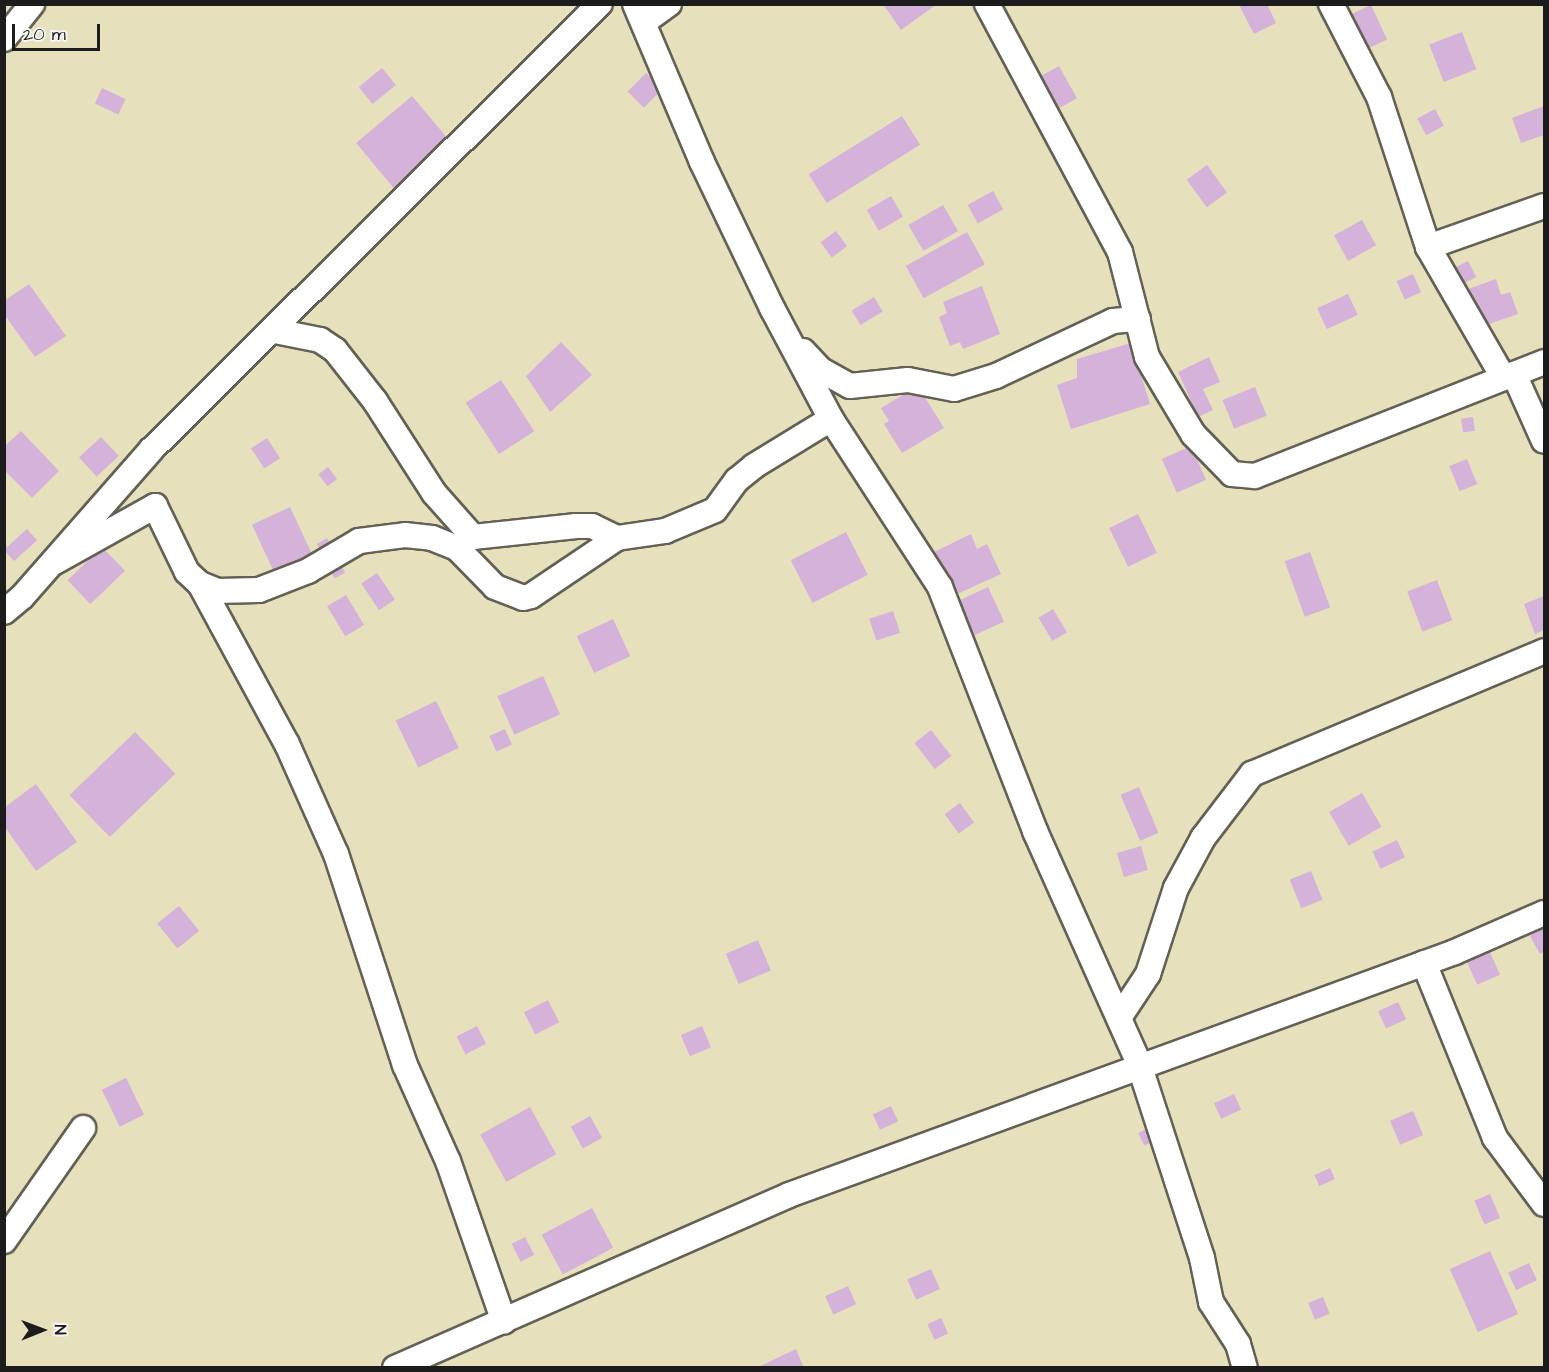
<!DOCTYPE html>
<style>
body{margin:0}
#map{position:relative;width:1549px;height:1372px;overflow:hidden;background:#e6e0bd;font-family:"Architects Daughter",sans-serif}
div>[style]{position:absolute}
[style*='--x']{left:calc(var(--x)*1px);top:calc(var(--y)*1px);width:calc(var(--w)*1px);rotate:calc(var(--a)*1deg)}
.building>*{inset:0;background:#d4b2d9;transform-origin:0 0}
.roads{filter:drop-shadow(2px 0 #636154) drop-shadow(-2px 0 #636154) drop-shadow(0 2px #636154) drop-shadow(0 -2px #636154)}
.street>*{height:24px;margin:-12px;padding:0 12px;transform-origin:12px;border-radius:12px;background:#fff}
span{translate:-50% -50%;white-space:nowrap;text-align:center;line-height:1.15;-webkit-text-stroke:4.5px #f6f6f2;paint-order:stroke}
.frame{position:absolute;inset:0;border:6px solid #1c1c1c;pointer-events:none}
.north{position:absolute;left:12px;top:1300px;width:60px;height:60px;-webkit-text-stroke:4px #f6f6f2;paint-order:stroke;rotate:89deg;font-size:16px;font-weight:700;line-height:24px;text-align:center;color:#1c1c1c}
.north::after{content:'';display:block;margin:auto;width:21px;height:27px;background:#1c1c1c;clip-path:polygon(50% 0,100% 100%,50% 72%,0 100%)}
.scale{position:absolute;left:12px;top:24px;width:88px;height:27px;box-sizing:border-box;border:3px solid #1c1c1c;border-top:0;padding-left:8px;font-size:18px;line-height:21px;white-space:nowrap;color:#1c1c1c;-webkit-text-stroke:4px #f6f6f2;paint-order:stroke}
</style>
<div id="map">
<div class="building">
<i style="clip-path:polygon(883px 4px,937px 4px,901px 30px)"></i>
<i style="clip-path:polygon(1245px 4px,1267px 4px,1276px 23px,1254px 34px,1240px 7px)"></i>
<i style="left:1371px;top:5px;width:38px;height:29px;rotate:65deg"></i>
<i style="left:1462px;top:32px;width:40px;height:35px;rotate:69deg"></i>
<i style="left:1059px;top:66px;width:37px;height:20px;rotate:61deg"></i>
<i style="left:382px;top:68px;width:22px;height:30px;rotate:51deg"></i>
<i style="left:646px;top:73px;width:23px;height:26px;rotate:45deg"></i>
<i style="left:102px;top:88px;width:26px;height:17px;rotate:25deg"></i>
<i style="left:412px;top:96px;width:61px;height:73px;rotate:50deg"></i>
<i style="clip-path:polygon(1544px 106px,1544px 135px,1521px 143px,1512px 118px)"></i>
<i style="left:1435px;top:109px;width:19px;height:20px;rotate:62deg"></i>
<i style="left:902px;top:116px;width:34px;height:110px;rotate:58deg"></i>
<i style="left:1207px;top:165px;width:34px;height:25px;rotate:54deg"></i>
<i style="left:993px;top:191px;width:21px;height:29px;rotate:61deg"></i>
<i style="left:891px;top:196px;width:24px;height:28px;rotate:60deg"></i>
<i style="left:943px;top:205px;width:30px;height:40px;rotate:60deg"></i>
<i style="left:1362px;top:220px;width:29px;height:32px;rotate:61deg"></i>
<i style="left:836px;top:231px;width:19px;height:19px;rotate:54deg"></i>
<i style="left:967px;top:232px;width:37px;height:70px;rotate:61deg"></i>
<i style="left:1468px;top:261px;width:18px;height:14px;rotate:63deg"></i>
<i style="left:1413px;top:274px;width:20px;height:18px;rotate:66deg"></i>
<i style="clip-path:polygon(1496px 279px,1501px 295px,1510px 292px,1518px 314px,1480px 327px,1468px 289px)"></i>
<i style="clip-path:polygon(29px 284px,66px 336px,35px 357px,4px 314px,4px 301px)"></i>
<i style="clip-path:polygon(982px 286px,1000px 334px,963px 349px,960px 342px,950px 346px,939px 317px,947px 313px,943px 302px)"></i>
<i style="left:1348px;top:294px;width:23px;height:34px;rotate:65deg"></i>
<i style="left:874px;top:297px;width:17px;height:26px;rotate:59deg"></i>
<i style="clip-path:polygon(561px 342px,592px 375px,550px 412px,526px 376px)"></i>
<i style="clip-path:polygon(1131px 343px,1150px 404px,1071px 429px,1057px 385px,1077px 378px,1077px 359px)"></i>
<i style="clip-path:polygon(1209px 357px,1220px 382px,1203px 389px,1213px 410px,1198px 417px,1178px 372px)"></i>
<i style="left:501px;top:380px;width:61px;height:42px;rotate:57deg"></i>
<i style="clip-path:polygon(918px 386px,944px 428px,902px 453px,884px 424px,889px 421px,881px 408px)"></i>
<i style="left:1255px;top:387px;width:31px;height:35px;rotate:68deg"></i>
<i style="left:1473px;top:417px;width:14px;height:12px;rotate:82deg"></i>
<i style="clip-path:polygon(21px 431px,59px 471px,32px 498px,4px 470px,4px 447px)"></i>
<i style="left:101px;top:437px;width:26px;height:30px;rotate:47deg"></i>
<i style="left:267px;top:438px;width:24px;height:19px;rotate:57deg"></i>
<i style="left:1191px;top:446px;width:37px;height:32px;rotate:66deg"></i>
<i style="left:1467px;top:459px;width:27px;height:19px;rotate:68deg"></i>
<i style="left:328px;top:467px;width:15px;height:12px;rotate:53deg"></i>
<i style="left:290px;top:507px;width:55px;height:42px;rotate:65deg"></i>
<i style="left:1138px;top:514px;width:43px;height:32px;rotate:64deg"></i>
<i style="left:27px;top:529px;width:15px;height:31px;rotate:48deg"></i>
<i style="left:846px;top:532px;width:48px;height:62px;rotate:63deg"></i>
<i style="clip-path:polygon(971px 534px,977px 549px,987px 544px,1001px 574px,955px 595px,934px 552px)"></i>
<i style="left:327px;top:538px;width:12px;height:12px;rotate:59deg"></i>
<i style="left:102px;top:547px;width:33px;height:48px;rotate:46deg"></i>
<i style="left:1310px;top:552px;width:59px;height:27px;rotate:70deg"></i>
<i style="left:339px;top:562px;width:12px;height:12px;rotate:59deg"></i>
<i style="left:377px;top:573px;width:32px;height:19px;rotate:56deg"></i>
<i style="left:1437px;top:580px;width:43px;height:32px;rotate:69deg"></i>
<i style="left:988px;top:587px;width:38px;height:40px;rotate:65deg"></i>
<i style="left:346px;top:595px;width:35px;height:22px;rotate:59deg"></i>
<i style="clip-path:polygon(1544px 596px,1544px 630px,1535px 634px,1524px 604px)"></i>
<i style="left:1053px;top:609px;width:27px;height:17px;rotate:59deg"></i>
<i style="left:893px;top:611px;width:23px;height:25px;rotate:72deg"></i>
<i style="left:613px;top:619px;width:41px;height:40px;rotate:65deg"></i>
<i style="left:543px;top:676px;width:42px;height:50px;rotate:66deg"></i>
<i style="left:436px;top:701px;width:52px;height:45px;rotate:64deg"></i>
<i style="left:505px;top:729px;width:17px;height:17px;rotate:66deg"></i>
<i style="left:931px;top:730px;width:33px;height:21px;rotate:52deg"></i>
<i style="left:135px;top:732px;width:58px;height:91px;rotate:46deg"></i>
<i style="clip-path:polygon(36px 784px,77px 842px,36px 871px,5px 827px,5px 807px)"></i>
<i style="left:1139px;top:787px;width:50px;height:20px;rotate:67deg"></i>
<i style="left:1362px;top:793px;width:39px;height:38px;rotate:60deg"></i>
<i style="left:960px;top:803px;width:24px;height:19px;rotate:54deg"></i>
<i style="left:1397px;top:840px;width:19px;height:27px;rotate:65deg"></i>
<i style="left:1141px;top:846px;width:25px;height:25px;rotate:74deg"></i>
<i style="left:1311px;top:871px;width:31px;height:23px;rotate:68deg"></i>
<i style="left:179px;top:906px;width:32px;height:28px;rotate:51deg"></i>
<i style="clip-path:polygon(1544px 928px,1544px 952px,1540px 954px,1530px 936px)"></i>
<i style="left:758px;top:940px;width:33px;height:35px;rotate:67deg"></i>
<i style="left:1489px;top:950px;width:27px;height:25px;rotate:66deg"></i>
<i style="left:548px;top:1000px;width:25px;height:27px;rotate:63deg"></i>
<i style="left:1398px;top:1002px;width:19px;height:22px;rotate:65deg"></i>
<i style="left:477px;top:1026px;width:20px;height:23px;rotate:63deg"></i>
<i style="left:702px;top:1026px;width:23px;height:23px;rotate:67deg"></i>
<i style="left:126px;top:1078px;width:41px;height:27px;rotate:64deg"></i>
<i style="left:1234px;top:1094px;width:17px;height:22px;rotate:65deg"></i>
<i style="left:891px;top:1106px;width:17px;height:20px;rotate:65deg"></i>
<i style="left:530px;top:1107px;width:54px;height:57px;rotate:61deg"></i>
<i style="left:1413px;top:1111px;width:26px;height:25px;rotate:67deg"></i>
<i style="left:590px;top:1116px;width:25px;height:22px;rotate:61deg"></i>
<i style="left:1151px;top:1127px;width:14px;height:14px;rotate:65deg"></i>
<i style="left:1330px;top:1168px;width:12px;height:17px;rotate:66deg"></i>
<i style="left:1490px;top:1194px;width:26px;height:17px;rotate:67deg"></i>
<i style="left:592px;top:1208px;width:45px;height:57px;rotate:62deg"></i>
<i style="left:525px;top:1237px;width:20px;height:15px;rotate:63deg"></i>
<i style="left:1490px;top:1251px;width:69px;height:44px;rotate:66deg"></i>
<i style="left:1529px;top:1263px;width:19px;height:23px;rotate:65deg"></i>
<i style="left:931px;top:1269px;width:22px;height:26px;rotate:66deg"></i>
<i style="left:848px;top:1286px;width:20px;height:25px;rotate:66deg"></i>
<i style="left:1323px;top:1297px;width:18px;height:16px;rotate:68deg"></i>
<i style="left:941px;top:1318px;width:17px;height:15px;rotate:65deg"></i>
<i style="clip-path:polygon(796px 1349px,804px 1368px,756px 1368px)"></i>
</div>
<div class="roads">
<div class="street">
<i style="--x:635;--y:4;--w:172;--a:67"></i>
<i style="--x:702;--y:162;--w:162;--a:64.4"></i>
<i style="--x:772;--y:308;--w:126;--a:62"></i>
<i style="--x:831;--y:419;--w:200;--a:57"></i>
<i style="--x:940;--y:587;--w:262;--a:68.7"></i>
<i style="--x:1035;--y:831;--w:255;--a:65.9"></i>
<i style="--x:1139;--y:1064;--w:204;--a:72"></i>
<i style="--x:1202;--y:1258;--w:45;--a:78.4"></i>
<i style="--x:1211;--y:1302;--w:50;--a:57.3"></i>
<i style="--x:1238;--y:1344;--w:25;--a:74"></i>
<i style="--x:987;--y:4;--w:281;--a:61.8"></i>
<i style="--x:1120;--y:252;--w:108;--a:75.6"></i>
<i style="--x:1147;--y:357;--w:90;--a:59.1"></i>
<i style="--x:1193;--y:434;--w:56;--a:45.7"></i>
<i style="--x:1232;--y:474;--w:23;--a:5"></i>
<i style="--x:1255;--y:476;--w:311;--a:-21.5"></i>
<i style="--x:1331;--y:4;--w:105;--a:62.7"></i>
<i style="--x:1379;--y:97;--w:158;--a:71.9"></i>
<i style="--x:1428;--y:247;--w:150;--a:60"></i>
<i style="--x:644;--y:22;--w:31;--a:-36"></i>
<i style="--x:4;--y:39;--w:45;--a:-51.3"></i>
<i style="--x:1428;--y:247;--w:123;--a:-19.5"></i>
<i style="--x:275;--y:331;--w:46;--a:11.3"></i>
<i style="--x:320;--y:340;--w:18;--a:34"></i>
<i style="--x:335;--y:350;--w:65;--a:51.9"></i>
<i style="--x:375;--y:401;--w:109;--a:57.3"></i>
<i style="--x:434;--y:493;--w:59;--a:48.4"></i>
<i style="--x:473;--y:537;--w:104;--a:-6.1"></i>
<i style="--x:576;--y:526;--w:16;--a:0"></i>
<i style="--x:592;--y:526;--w:28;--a:26"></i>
<i style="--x:617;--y:538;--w:49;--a:-8.3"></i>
<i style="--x:665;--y:531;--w:54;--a:-22.8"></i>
<i style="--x:715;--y:510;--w:37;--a:-54"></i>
<i style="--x:737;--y:480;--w:22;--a:-39"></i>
<i style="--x:754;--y:466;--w:90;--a:-31.4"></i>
<i style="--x:803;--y:351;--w:26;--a:47"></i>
<i style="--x:821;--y:370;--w:33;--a:29"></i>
<i style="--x:850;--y:386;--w:58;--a:-5.9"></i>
<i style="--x:908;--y:380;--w:47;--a:11.1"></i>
<i style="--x:954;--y:389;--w:44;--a:-17.2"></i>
<i style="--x:996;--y:376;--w:129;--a:-25.2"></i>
<i style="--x:1113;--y:321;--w:25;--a:-5"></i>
<i style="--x:1514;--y:374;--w:73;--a:65.9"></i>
<i style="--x:53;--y:563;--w:117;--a:-29.2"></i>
<i style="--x:155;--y:506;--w:73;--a:64.1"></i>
<i style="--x:187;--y:572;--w:18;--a:43"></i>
<i style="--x:200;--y:584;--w:182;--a:61.5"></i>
<i style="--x:287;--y:744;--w:120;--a:66"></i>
<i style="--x:336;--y:854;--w:222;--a:71.9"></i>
<i style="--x:405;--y:1065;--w:105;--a:65.9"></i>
<i style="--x:448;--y:1161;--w:170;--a:70.8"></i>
<i style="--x:200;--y:584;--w:18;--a:22"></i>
<i style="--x:217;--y:591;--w:42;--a:-1.4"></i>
<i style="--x:259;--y:590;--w:53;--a:-21.2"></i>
<i style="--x:308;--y:571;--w:59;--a:-30.5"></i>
<i style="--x:359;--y:541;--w:46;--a:-7.4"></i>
<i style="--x:405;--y:535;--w:27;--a:6"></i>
<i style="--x:432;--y:538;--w:27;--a:22"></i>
<i style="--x:457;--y:548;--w:54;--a:45.7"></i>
<i style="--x:495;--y:587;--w:30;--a:21"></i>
<i style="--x:523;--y:598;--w:8;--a:-14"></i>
<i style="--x:531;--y:596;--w:104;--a:-34"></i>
<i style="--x:4;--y:612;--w:23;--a:-40"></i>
<i style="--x:22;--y:597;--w:197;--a:-48.7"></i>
<i style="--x:152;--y:449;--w:631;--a:-44.81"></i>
<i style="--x:1424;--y:963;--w:189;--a:67.9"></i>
<i style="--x:1495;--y:1138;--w:82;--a:53.4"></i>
<i style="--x:1119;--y:1018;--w:53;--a:-56.6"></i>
<i style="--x:1148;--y:974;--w:90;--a:-72"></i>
<i style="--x:1176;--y:888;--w:57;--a:-61.6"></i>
<i style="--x:1203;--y:838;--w:81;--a:-52.6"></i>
<i style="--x:1252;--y:774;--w:317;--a:-22.8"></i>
<i style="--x:4;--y:1241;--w:138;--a:-55"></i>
<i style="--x:395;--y:1368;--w:430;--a:-23.7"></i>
<i style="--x:789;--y:1195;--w:709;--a:-20.05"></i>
<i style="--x:1455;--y:952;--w:97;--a:-23.7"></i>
</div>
</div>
<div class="frame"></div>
<div class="north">N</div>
<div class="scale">20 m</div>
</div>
